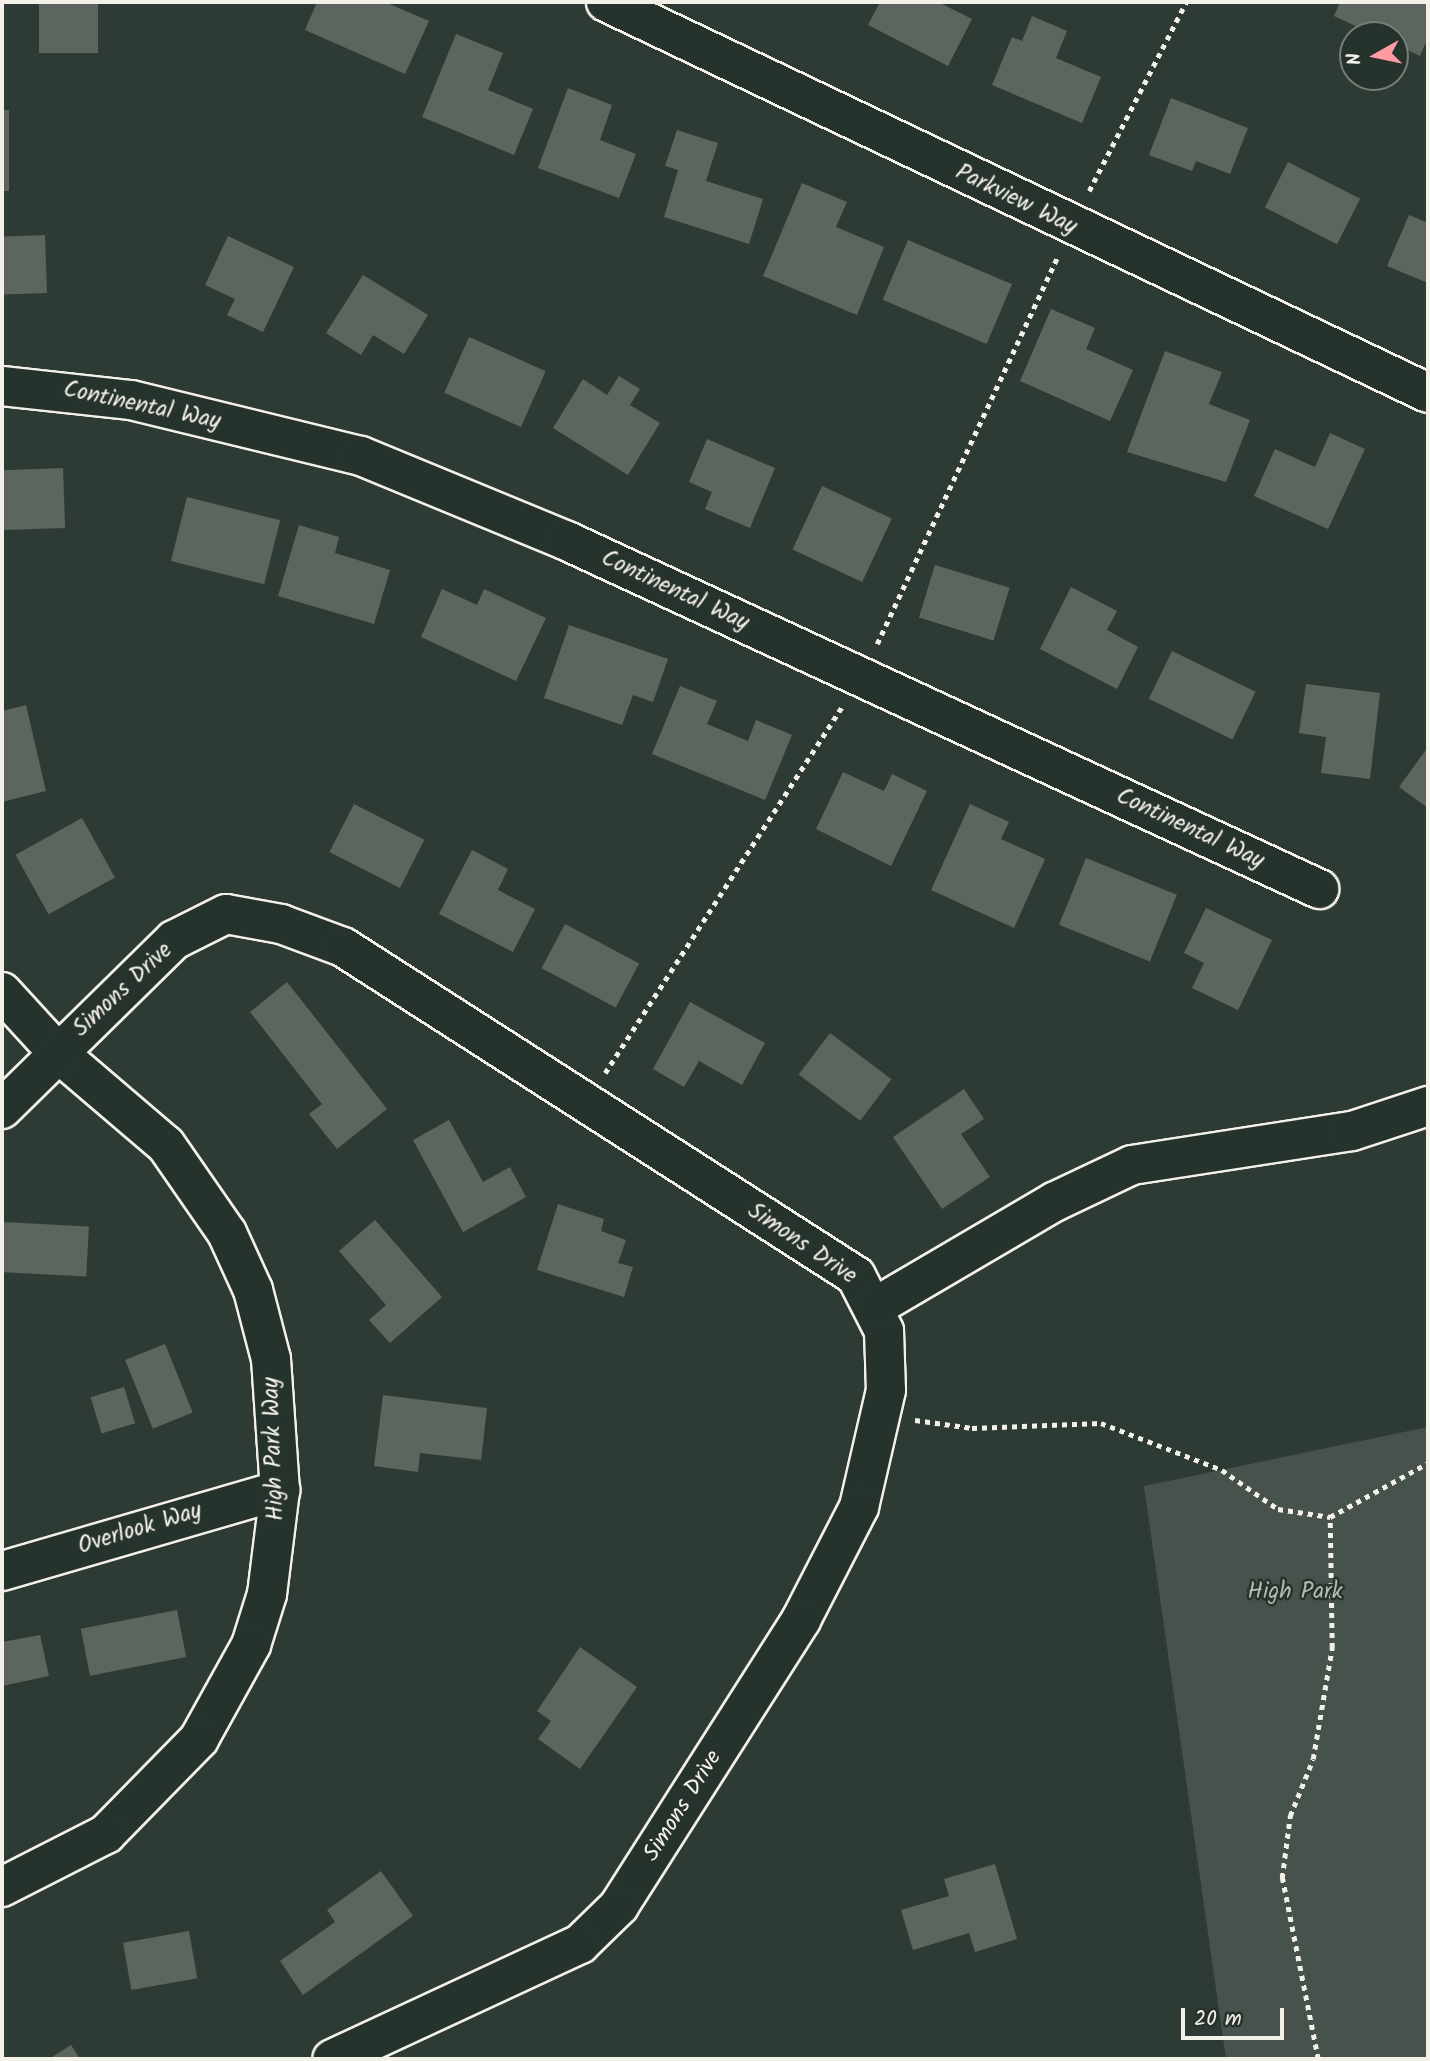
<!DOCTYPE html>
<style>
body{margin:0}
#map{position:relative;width:1430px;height:2061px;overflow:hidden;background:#2e3b34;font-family:Kalam,sans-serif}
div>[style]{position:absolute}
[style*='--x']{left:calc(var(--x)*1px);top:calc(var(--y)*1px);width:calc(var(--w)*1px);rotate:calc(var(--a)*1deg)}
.green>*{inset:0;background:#48524c}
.building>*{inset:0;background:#5c655e;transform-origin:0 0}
.path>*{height:4.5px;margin-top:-2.25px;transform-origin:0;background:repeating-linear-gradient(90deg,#f4f1e8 0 5px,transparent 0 10px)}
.roads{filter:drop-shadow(2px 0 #f4f1e8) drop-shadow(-2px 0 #f4f1e8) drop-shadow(0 2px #f4f1e8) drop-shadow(0 -2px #f4f1e8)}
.minor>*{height:38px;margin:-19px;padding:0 19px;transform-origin:19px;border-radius:19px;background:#26332d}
span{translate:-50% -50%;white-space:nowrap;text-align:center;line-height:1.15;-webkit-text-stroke:5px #26332d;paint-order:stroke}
.street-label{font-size:23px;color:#f4f1e8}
.park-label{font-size:23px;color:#b8b9b1}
.frame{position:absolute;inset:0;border:4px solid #f4f1e8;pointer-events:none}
.north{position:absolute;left:1339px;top:21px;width:70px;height:70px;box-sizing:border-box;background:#26332d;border:2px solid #787f78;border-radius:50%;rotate:261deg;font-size:19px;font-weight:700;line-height:28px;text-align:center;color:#f4f1e8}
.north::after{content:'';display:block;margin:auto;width:24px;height:32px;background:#ff9aa2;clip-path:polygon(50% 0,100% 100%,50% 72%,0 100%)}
.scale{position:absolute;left:1181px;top:2008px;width:103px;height:32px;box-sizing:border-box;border:4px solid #f4f1e8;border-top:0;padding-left:9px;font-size:21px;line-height:24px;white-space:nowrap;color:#f4f1e8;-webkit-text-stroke:5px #26332d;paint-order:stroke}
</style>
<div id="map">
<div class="green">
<i style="clip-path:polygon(1428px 1427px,1428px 2059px,1226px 2059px,1144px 1486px)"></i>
</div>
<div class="building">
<i style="left:39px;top:2px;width:59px;height:51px"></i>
<i style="clip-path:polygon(317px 2px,385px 2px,429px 21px,405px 74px,305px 30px)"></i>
<i style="clip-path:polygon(880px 2px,938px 2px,972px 19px,948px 66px,868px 25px)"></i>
<i style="clip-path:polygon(1340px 2px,1428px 2px,1428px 38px,1420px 56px,1395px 44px,1395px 35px,1375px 35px,1334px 16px)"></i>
<i style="clip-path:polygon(1032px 16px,1067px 31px,1056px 58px,1101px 77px,1082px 123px,992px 85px,1012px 37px,1022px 41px)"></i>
<i style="clip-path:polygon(456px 34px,503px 53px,488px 90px,533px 109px,514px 155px,422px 117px)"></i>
<i style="clip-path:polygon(568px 88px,612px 105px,600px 140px,636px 154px,619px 198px,538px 168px)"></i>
<i style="clip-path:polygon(1171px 98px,1248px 128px,1230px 174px,1196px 161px,1192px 171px,1149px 155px)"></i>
<i style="left:2px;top:110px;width:7px;height:81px"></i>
<i style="clip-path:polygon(677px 130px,718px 143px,706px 181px,763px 199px,749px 244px,664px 217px,678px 170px,665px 166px)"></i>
<i style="left:1288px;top:162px;width:81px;height:51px;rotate:27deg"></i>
<i style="clip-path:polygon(802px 183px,847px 202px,836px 227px,884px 247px,857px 315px,763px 276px)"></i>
<i style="clip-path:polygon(1409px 215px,1428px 223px,1428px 283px,1387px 266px)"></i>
<i style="left:45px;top:235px;width:58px;height:43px;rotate:88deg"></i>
<i style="clip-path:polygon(228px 236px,294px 267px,263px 332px,227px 315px,235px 299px,205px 285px)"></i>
<i style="left:908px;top:240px;width:113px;height:65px;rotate:23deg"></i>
<i style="clip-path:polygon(363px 275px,428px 315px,404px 354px,373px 335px,361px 355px,326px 333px)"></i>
<i style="clip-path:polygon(1051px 309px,1095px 328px,1086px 349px,1133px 370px,1110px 421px,1020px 381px)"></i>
<i style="left:469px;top:337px;width:84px;height:61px;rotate:24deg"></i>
<i style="clip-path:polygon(1165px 351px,1222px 372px,1209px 404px,1250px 420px,1226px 482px,1127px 452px)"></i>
<i style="clip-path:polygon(619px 376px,640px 389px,630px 405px,660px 423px,628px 475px,553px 428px,583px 379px,607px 395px)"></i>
<i style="clip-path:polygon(1330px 433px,1365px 449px,1328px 529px,1254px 496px,1275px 449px,1315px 467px)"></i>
<i style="clip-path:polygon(707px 439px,775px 468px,750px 528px,705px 509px,712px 492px,689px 482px)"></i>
<i style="left:63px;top:468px;width:60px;height:61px;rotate:88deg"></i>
<i style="left:822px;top:486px;width:77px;height:70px;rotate:25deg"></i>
<i style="left:187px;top:497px;width:96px;height:66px;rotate:14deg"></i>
<i style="clip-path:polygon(299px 525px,339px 537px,335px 553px,390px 570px,374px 624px,278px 596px)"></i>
<i style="left:935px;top:565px;width:78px;height:55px;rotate:17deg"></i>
<i style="clip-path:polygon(1071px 587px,1117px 611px,1107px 630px,1138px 647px,1117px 689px,1040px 649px)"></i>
<i style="clip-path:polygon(442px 589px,477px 605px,484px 589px,546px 618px,516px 681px,421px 637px)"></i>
<i style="clip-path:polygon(569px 625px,668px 659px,653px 702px,633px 695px,622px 725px,544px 698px)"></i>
<i style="left:1172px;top:651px;width:93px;height:53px;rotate:26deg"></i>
<i style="clip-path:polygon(1306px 684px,1380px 693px,1370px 779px,1321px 773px,1326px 737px,1299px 733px)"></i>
<i style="clip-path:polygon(680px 686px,717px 701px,707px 724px,748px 741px,756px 720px,792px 735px,765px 800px,652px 754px)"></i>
<i style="clip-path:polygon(26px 705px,46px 791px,2px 802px,2px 711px)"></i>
<i style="clip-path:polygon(1428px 747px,1428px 808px,1399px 787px)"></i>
<i style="clip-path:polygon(843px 772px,884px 791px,892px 774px,927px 791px,891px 866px,816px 829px)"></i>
<i style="left:354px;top:804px;width:79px;height:54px;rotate:27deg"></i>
<i style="clip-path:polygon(970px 804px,1009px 822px,1001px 839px,1045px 859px,1014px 928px,931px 890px)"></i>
<i style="left:82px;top:818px;width:68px;height:76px;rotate:61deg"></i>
<i style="clip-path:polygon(472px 850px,508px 869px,498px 890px,535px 909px,513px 952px,439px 914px)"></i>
<i style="left:1086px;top:858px;width:98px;height:72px;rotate:22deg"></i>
<i style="clip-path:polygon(1206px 908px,1272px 940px,1238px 1010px,1192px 988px,1204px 963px,1184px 953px)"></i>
<i style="left:565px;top:924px;width:84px;height:50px;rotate:28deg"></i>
<i style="clip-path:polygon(287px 982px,387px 1109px,337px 1149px,309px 1114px,322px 1104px,250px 1012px)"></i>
<i style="clip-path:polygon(690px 1002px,765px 1043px,742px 1085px,699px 1061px,684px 1087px,653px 1069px)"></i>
<i style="left:830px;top:1033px;width:77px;height:52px;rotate:37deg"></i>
<i style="clip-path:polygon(964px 1089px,984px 1119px,961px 1134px,990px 1177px,942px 1209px,893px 1137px)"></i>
<i style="clip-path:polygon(449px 1120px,483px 1182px,510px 1167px,526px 1197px,463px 1232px,413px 1140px)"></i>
<i style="clip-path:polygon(558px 1204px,604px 1219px,601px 1231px,626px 1240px,618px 1263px,633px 1267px,624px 1297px,537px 1270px)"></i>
<i style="clip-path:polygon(375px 1220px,442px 1297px,390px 1343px,369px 1320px,386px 1305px,339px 1251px)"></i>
<i style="left:2px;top:1222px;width:87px;height:50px;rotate:3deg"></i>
<i style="left:165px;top:1344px;width:74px;height:43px;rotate:68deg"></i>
<i style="left:124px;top:1387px;width:38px;height:35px;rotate:73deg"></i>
<i style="clip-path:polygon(383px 1395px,487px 1408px,481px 1460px,420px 1453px,418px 1472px,374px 1466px)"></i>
<i style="left:177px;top:1610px;width:48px;height:98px;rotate:79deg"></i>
<i style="clip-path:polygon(40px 1635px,49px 1676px,2px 1686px,2px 1642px)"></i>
<i style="clip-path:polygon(580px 1647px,637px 1687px,580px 1769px,538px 1739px,551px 1721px,537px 1711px)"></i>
<i style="clip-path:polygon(995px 1864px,1017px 1939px,975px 1952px,969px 1933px,913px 1950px,901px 1910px,949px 1896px,944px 1879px)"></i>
<i style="clip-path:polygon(381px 1871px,413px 1916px,303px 1995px,280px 1961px,335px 1922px,327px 1910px)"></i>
<i style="left:189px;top:1931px;width:48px;height:67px;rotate:80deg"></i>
<i style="clip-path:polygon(71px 2045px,80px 2059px,49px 2059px)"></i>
</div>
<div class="path">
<i style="--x:1089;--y:191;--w:212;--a:-62.8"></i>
<i style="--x:877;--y:644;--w:428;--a:-65"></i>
<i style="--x:605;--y:1073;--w:436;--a:-57.1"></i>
<i style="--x:915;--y:1420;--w:58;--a:8"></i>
<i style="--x:972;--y:1428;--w:129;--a:-2.2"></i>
<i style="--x:1101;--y:1423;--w:130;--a:21.2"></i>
<i style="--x:1222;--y:1470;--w:68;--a:34.9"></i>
<i style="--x:1278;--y:1509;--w:53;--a:8.7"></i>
<i style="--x:1318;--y:2059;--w:185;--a:-101.2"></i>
<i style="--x:1282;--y:1878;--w:63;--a:-82.6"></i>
<i style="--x:1290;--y:1816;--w:61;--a:-68"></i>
<i style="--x:1313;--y:1759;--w:113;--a:-80.3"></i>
<i style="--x:1332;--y:1648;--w:131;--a:-90.9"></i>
<i style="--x:1330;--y:1517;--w:112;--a:-28.9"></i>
</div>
<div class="roads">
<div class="minor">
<i style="--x:606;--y:2;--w:910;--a:25.44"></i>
<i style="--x:2;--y:386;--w:130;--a:6.2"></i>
<i style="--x:131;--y:400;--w:237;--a:13.7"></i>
<i style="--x:361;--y:456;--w:223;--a:22.4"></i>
<i style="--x:567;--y:541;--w:829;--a:24.83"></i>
<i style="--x:2;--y:992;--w:81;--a:47.5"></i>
<i style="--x:57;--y:1052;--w:143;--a:40.5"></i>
<i style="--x:166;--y:1145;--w:107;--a:55.3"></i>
<i style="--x:227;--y:1233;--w:63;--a:65.5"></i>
<i style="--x:253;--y:1290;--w:71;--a:75.4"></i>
<i style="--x:271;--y:1359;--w:131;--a:86.1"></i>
<i style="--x:280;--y:1490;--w:105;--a:97.1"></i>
<i style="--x:267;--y:1594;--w:53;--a:107.4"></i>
<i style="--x:251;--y:1645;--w:107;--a:119"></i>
<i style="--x:199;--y:1739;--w:133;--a:134.4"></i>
<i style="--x:106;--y:1834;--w:117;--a:153"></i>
<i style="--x:2;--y:1109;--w:241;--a:-44.5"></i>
<i style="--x:174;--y:940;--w:58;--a:-26.6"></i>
<i style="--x:226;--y:914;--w:56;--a:10.3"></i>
<i style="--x:281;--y:924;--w:66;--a:20.4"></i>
<i style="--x:343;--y:947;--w:609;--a:32.67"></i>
<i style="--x:856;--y:1276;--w:62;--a:63"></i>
<i style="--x:884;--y:1331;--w:59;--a:88.1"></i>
<i style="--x:886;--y:1390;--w:120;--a:103"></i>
<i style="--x:859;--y:1507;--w:127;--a:117.2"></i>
<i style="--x:801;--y:1620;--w:339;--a:122.5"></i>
<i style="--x:619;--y:1906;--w:54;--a:135.7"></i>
<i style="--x:580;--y:1944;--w:273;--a:155.1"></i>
<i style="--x:875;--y:1307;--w:208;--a:-30.4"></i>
<i style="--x:1054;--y:1202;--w:86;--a:-25.4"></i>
<i style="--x:1132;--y:1165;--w:223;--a:-8.8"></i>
<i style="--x:1352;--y:1131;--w:80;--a:-18.2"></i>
<i style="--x:2;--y:1571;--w:290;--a:-16.2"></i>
</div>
</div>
<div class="street-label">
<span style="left:1016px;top:200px;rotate:26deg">Parkview Way</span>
<span style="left:142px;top:406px;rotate:12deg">Continental Way</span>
<span style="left:675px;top:591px;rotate:25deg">Continental Way</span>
<span style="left:1190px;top:829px;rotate:25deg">Continental Way</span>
<span style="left:123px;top:990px;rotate:-43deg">Simons Drive</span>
<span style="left:802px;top:1244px;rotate:34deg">Simons Drive</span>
<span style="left:274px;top:1449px;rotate:-92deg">High Park Way</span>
<span style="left:140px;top:1529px;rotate:-17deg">Overlook Way</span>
<span style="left:683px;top:1806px;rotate:-58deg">Simons Drive</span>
</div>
<div class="park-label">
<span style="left:1295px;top:1592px">High Park</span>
</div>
<div class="frame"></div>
<div class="north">N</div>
<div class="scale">20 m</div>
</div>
